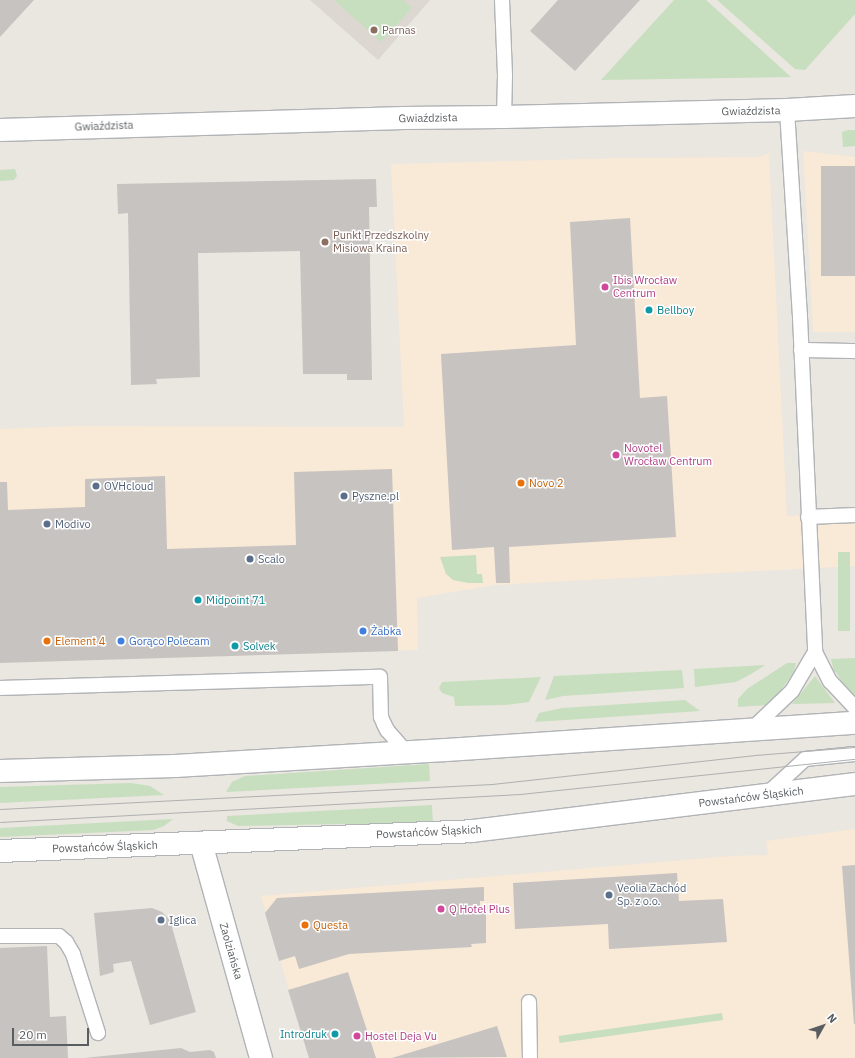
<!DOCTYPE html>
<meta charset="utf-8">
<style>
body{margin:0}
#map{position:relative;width:855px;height:1058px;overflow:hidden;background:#eae6e0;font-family:"IBM Plex Sans",sans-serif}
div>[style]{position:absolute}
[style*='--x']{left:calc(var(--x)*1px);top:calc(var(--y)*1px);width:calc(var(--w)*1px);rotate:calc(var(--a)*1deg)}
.commercial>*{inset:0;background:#f9e9d7}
.education>*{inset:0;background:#ddd7d2}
.green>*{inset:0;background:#c7dfbf;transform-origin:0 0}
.building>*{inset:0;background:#c7c3c0;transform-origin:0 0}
.roads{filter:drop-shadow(1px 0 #b1b4b7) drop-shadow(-1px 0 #b1b4b7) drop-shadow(0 1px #b1b4b7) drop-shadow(0 -1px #b1b4b7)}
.service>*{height:14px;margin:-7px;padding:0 7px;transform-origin:7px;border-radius:7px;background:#fff}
.minor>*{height:22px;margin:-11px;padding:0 11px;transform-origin:11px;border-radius:11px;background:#fff}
.secondary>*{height:22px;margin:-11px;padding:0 11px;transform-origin:11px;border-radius:11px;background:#fff}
.tram>*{height:1px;margin:-0.5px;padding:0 0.5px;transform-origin:0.5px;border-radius:0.5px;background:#afb0b0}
.dots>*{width:11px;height:11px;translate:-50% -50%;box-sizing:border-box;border:2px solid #fff;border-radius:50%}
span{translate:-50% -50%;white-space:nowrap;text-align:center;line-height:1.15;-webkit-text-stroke:3px #fff;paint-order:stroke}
.education-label{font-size:11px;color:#785e54}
.left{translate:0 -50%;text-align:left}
.street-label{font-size:11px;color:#595d60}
.hotel-label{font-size:11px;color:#b23c85}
.culture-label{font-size:11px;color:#0d838f}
.right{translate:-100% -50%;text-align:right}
.food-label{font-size:11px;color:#c56008}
.service-label{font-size:11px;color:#4e5e75}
.shop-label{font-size:11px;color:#366cbe}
.north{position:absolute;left:803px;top:1006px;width:40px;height:40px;-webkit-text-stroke:3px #fff;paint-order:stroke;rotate:50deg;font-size:11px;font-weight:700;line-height:16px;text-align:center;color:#595d60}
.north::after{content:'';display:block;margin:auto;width:14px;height:18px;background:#595d60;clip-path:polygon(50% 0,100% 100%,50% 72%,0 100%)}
.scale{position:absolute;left:12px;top:1028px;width:77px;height:18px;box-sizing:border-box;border:2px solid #595d60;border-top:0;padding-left:5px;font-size:12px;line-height:14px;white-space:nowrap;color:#595d60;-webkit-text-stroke:3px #fff;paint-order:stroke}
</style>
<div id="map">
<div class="commercial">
<i style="clip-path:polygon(803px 151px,855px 157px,855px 332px,813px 332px)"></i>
<i style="clip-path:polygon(769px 153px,787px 516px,855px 511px,855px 566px,495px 585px,417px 598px,418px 650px,0 663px,0 429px,74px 426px,404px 427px,391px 164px,625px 158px,760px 157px)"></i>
<i style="clip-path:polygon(855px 829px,855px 1058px,309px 1058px,261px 896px,731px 856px,768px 855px,766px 841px)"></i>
</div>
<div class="education">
<i style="clip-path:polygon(310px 0,430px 0,378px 60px)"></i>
</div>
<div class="green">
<i style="clip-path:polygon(334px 0,403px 0,412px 8px,381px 42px)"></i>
<i style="clip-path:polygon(674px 0,706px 0,791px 77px,601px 80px)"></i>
<i style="clip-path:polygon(717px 0,855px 0,855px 14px,805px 70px,795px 69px)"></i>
<i style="clip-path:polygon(848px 130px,855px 130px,855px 146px,843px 147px,842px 132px)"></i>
<i style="clip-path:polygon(15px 169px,17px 176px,14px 180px,0 181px,0 170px)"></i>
<i style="left:838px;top:552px;width:12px;height:79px"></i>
<i style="clip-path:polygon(476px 555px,477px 574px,482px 574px,483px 583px,468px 583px,453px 580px,446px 574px,440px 557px)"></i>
<i style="clip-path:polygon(855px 658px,855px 695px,845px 687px,836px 672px,834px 672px,831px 659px)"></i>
<i style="clip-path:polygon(787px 663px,796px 663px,794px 672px,781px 690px,771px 701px,766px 705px,738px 707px,738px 699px,747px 689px)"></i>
<i style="clip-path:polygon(765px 665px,751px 674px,736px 682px,695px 687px,694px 669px)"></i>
<i style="clip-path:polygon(682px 670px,684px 688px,563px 696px,545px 700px,554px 676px)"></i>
<i style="clip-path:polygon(815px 676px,835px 703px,792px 704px)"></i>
<i style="clip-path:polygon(541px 677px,529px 702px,505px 705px,455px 706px,454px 697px,442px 693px,439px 688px,442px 682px)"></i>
<i style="clip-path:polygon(685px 700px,700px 711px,535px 722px,539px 713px,562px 708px)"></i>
<i style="clip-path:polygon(429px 764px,430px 781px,226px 792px,232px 782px,245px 776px)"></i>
<i style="clip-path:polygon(131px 783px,150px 786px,164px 795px,0 803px,0 787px)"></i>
<i style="clip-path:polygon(432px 805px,433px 825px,341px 824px,238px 826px,227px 821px,227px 816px)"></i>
<i style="clip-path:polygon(173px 819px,164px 826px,153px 830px,0 837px,0 828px)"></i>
<i style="left:722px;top:1013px;width:7px;height:165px;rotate:82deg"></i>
</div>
<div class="building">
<i style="clip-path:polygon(0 0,34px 0,0 37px)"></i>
<i style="clip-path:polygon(558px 0,640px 0,575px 71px,530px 31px)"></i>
<i style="left:855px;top:166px;width:110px;height:34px;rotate:90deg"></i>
<i style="clip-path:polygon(376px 179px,377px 207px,369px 207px,372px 380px,347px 380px,347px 374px,303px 374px,300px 251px,204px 253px,198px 253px,200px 377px,156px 379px,157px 384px,131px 385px,128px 213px,118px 214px,117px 184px)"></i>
<i style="clip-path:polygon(630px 218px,640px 398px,667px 396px,676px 537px,509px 547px,510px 583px,496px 583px,494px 547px,452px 550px,441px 354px,576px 345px,570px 222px)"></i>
<i style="clip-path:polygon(392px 469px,398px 651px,0 663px,0 482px,7px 482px,8px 510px,85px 507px,85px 479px,165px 476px,167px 549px,296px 545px,294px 472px)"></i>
<i style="clip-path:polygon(855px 865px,855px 1024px,854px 1024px,842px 866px)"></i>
<i style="clip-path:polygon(677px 873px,679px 901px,723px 899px,727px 942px,609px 949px,608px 924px,515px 929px,513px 883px)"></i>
<i style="clip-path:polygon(484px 887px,484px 901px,480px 901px,480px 906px,484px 906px,485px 910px,486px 910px,486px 943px,471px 944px,472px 947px,349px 954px,299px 969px,295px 956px,279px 961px,265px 913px,277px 898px)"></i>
<i style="clip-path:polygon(152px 908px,162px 912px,170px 920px,196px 1012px,150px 1025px,131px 961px,113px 964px,114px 972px,100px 976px,94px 913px)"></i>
<i style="clip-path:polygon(47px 946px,50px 1017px,66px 1016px,68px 1058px,0 1058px,0 948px)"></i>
<i style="clip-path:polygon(348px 972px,376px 1058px,309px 1058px,288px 990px)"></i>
<i style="clip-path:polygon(497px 1026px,507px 1057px,393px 1058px,392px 1058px)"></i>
<i style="clip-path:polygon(181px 1048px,190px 1052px,210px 1050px,214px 1052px,216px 1058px,84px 1058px)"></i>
</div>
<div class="roads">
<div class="service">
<i style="--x:502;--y:0;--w:76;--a:87.7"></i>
<i style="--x:505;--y:76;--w:41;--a:91.4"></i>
<i style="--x:787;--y:110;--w:207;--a:86.4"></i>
<i style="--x:800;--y:317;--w:335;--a:87.4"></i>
<i style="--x:815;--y:652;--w:33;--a:63"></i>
<i style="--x:830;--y:681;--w:37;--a:47"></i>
<i style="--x:801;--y:350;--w:54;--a:1.1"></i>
<i style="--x:808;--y:517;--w:47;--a:-2.4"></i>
<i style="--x:0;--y:688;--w:380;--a:-1.7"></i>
<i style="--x:380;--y:677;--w:40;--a:88.6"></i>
<i style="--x:381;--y:717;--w:8;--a:67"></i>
<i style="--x:384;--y:724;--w:7;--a:63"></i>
<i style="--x:387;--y:730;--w:29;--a:49"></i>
<i style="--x:751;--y:730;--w:57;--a:-43.6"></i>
<i style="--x:792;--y:691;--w:45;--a:-59.5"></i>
<i style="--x:766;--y:795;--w:53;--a:-42.7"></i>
<i style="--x:805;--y:759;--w:50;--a:-5.7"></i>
<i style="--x:0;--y:936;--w:59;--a:0"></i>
<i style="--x:59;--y:936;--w:9;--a:41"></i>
<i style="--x:66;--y:942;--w:14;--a:60"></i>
<i style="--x:73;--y:954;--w:83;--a:72.4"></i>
<i style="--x:529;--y:1002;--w:56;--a:89"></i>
</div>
<div class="minor">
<i style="--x:0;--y:130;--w:404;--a:-1.7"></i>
<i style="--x:404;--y:118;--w:100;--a:-0.6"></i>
<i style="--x:504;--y:117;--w:283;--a:-1.4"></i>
<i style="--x:787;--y:110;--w:68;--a:-3.4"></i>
<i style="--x:201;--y:843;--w:223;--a:74.4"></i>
</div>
<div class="secondary">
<i style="--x:0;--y:771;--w:175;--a:-1.6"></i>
<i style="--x:175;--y:766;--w:271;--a:-3.4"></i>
<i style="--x:446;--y:750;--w:410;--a:-3.8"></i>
<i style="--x:0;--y:851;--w:472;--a:-2.4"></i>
<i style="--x:472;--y:831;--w:386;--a:-7"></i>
</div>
</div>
<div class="tram">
<i style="--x:0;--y:809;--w:493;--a:-2.9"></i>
<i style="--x:492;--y:784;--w:265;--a:-6.3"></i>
<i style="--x:755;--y:755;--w:100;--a:-4.6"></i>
<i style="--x:0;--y:822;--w:521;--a:-3.08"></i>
<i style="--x:520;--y:794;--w:337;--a:-6"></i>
</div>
<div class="dots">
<i style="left:374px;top:30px;background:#8d6e63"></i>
<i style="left:325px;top:242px;background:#8d6e63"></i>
<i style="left:605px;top:287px;background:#d1479c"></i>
<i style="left:649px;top:310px;background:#0f9aa8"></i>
<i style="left:616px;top:455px;background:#d1479c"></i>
<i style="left:521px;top:483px;background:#e8710a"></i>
<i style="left:96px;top:486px;background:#5c6f8a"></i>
<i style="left:344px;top:496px;background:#5c6f8a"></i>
<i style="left:47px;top:524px;background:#5c6f8a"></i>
<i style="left:250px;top:559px;background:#5c6f8a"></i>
<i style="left:198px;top:600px;background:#0f9aa8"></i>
<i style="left:363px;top:631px;background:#3f7fe0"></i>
<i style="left:47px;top:641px;background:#e8710a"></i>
<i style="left:121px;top:641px;background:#3f7fe0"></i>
<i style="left:235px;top:646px;background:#0f9aa8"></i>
<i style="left:609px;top:895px;background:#5c6f8a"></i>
<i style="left:441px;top:909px;background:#d1479c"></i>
<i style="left:161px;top:920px;background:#5c6f8a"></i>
<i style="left:305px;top:925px;background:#e8710a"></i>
<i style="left:335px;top:1034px;background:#0f9aa8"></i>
<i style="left:357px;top:1036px;background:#d1479c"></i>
</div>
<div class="education-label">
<span class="left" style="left:382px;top:30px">Parnas</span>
<span class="left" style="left:333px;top:242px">Punkt Przedszkolny<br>Misiowa Kraina</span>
</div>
<div class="street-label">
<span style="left:751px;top:111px;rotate:-1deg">Gwiaździsta</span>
<span style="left:428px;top:118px;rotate:-1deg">Gwiaździsta</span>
<span style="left:104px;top:126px;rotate:-2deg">Gwiaździsta</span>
<span style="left:751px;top:797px;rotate:-7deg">Powstańców Śląskich</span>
<span style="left:429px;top:832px;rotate:-3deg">Powstańców Śląskich</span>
<span style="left:105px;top:847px;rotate:-2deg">Powstańców Śląskich</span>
<span style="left:231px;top:951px;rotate:74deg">Zaolziańska</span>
</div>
<div class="hotel-label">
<span class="left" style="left:613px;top:287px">Ibis Wrocław<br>Centrum</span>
<span class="left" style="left:624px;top:455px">Novotel<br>Wrocław Centrum</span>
<span class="left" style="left:449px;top:909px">Q Hotel Plus</span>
<span class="left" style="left:365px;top:1036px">Hostel Deja Vu</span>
</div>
<div class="culture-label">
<span class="left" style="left:657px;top:310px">Bellboy</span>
<span class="left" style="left:206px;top:600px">Midpoint 71</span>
<span class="left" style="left:243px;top:646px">Solvek</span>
<span class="right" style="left:327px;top:1034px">Introdruk</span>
</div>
<div class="food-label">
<span class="left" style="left:529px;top:483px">Novo 2</span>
<span class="left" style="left:55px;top:641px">Element 4</span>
<span class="left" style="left:313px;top:925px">Questa</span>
</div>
<div class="service-label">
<span class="left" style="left:104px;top:486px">OVHcloud</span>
<span class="left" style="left:352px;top:496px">Pyszne.pl</span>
<span class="left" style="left:55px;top:524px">Modivo</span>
<span class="left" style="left:258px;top:559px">Scalo</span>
<span class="left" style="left:617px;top:895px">Veolia Zachód<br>Sp. z o.o.</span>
<span class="left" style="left:169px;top:920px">Iglica</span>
</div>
<div class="shop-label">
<span class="left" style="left:371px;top:631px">Żabka</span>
<span class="left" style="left:129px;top:641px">Gorąco Polecam</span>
</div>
<div class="north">N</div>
<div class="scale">20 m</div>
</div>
